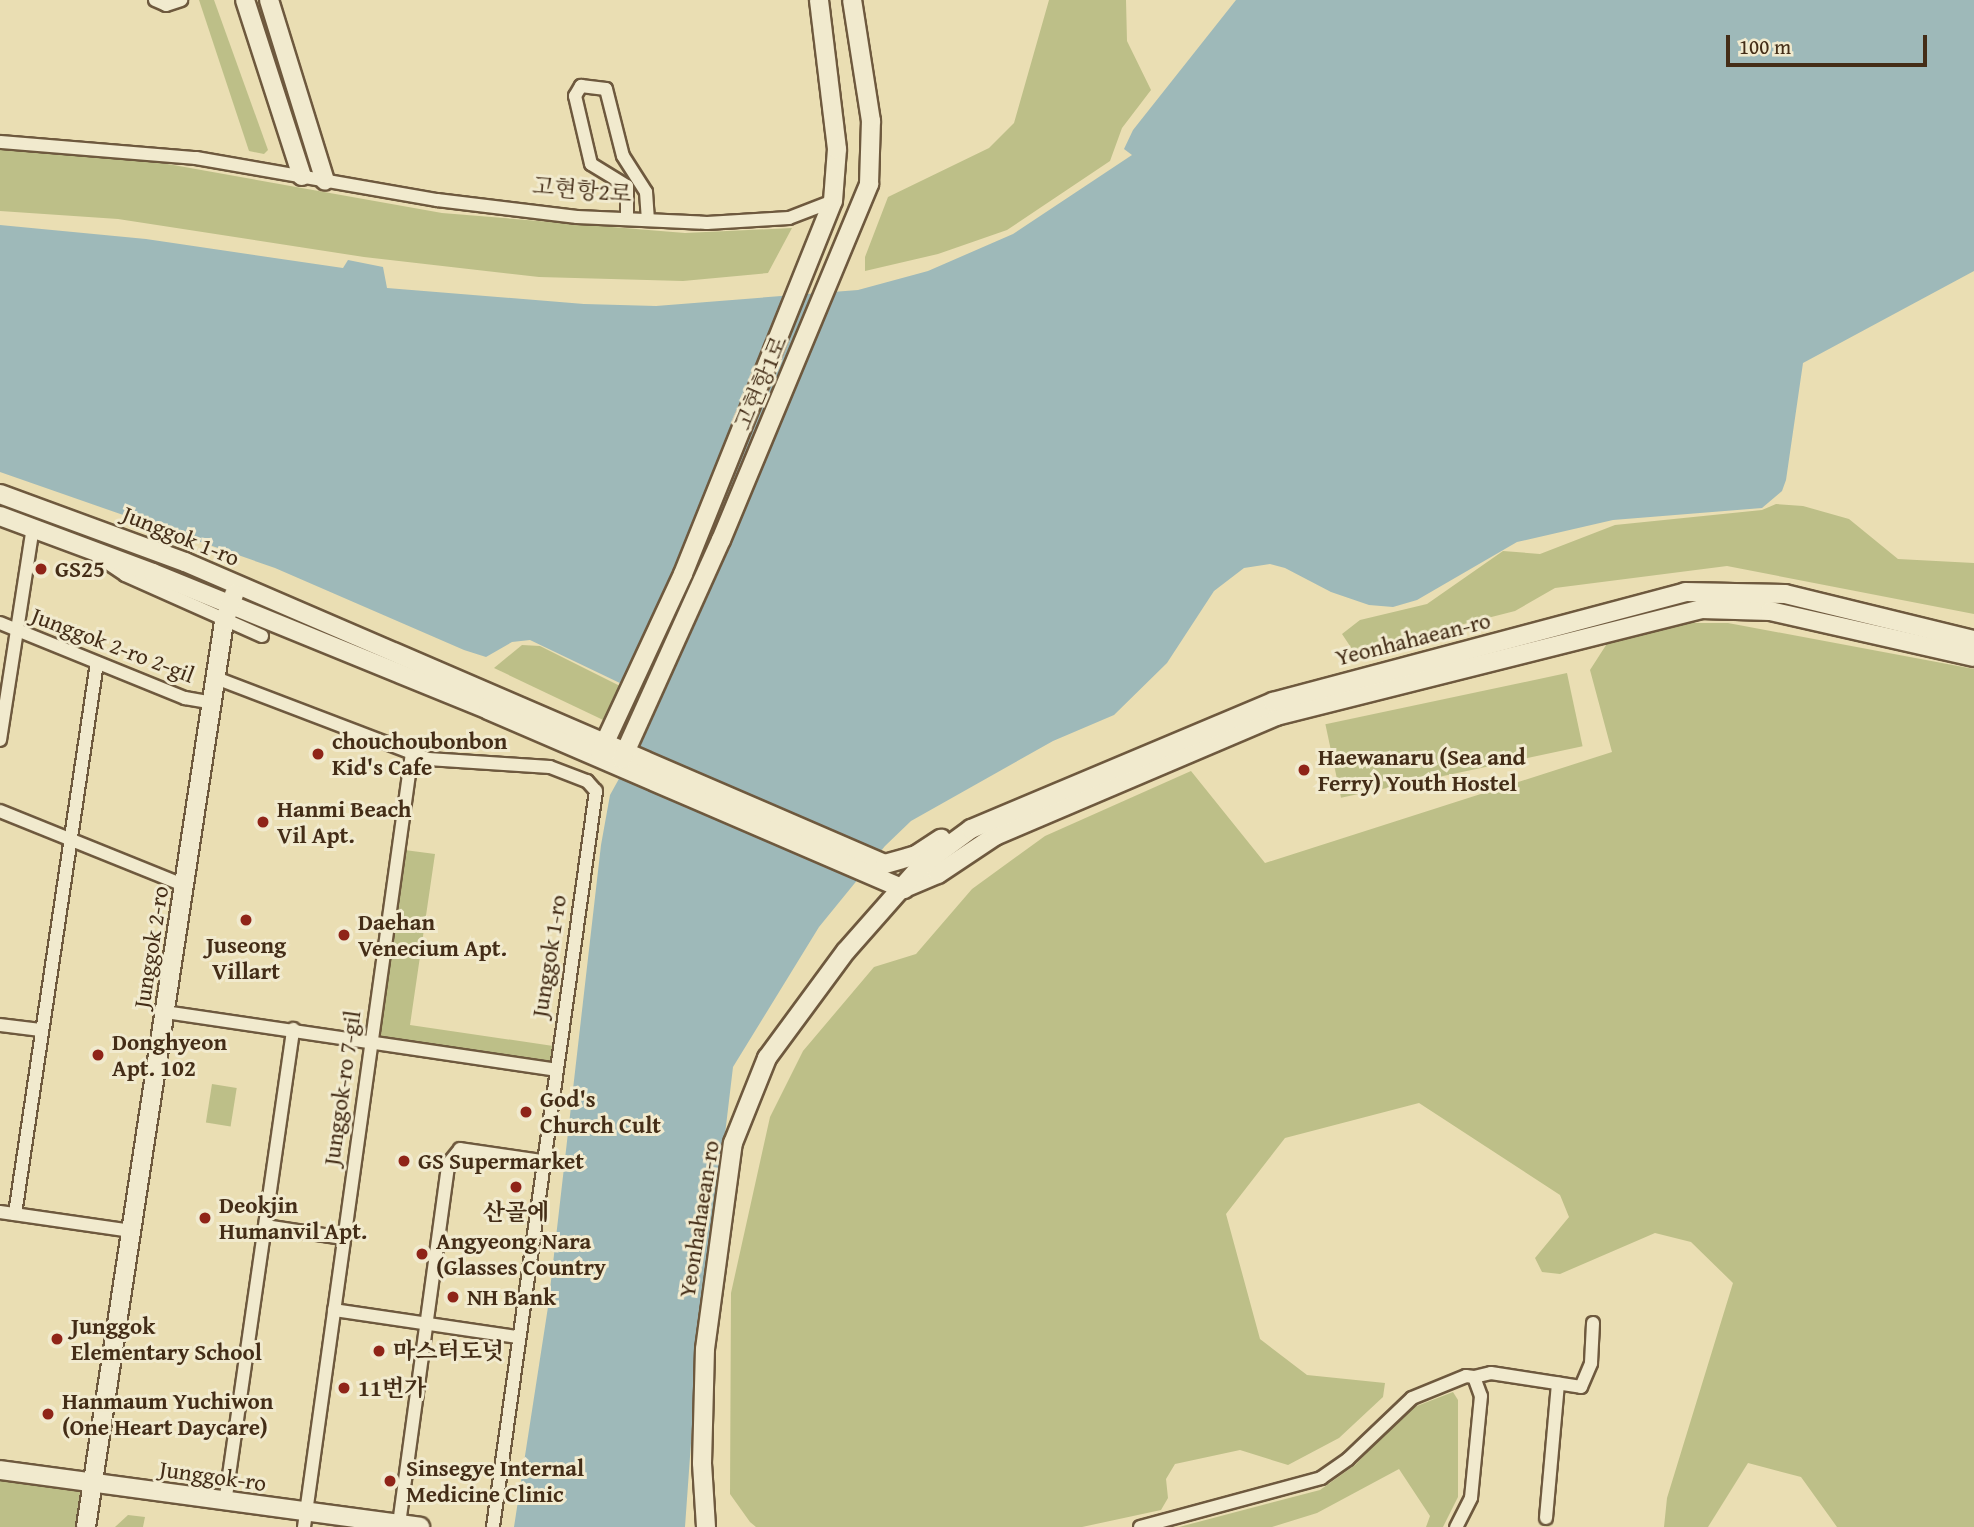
<!DOCTYPE html>
<meta charset="utf-8">
<style>
body{margin:0}
#map{position:relative;width:1974px;height:1527px;overflow:hidden;background:#eadeb3;font-family:"Gentium Book Plus","Noto Serif KR",serif}
div>[style]{position:absolute}
[style*='--x']{left:calc(var(--x)*1px);top:calc(var(--y)*1px);width:calc(var(--w)*1px);rotate:calc(var(--a)*1deg)}
.green>*{inset:0;background:#bdbf88;transform-origin:0 0}
.water>*{inset:0;background:#9eb9b9}
.roads{filter:drop-shadow(2px 0 #6e593e) drop-shadow(-2px 0 #6e593e) drop-shadow(0 2px #6e593e) drop-shadow(0 -2px #6e593e)}
.street>*{height:12px;margin:-6px;padding:0 6px;transform-origin:6px;border-radius:6px;background:#f1eace}
.secondary>*{height:18px;margin:-9px;padding:0 9px;transform-origin:9px;border-radius:9px;background:#f1eace}
.dots>*{width:19px;height:19px;translate:-50% -50%;box-sizing:border-box;border:4px solid #f1eace;border-radius:50%}
span{translate:-50% -50%;white-space:nowrap;text-align:center;line-height:1.15;-webkit-text-stroke:6px #f1eace;paint-order:stroke}
.street-label{font-size:23px;color:#442d17}
.poi-label{font-size:23px;color:#442d17;font-weight:700}
.left{translate:0 -50%;text-align:left}
.scale{position:absolute;left:1726px;top:35px;width:201px;height:32px;box-sizing:border-box;border:4px solid #442d17;border-top:0;padding-left:9px;font-size:21px;line-height:24px;white-space:nowrap;color:#442d17;-webkit-text-stroke:5px #f1eace;paint-order:stroke}
</style>
<div id="map">
<div class="green">
<i style="clip-path:polygon(199px 0,214px 0,268px 150px,264px 154px,249px 151px)"></i>
<i style="clip-path:polygon(1049px 0,1126px 0,1127px 41px,1151px 90px,1122px 128px,1110px 161px,1007px 230px,938px 254px,865px 271px,865px 257px,888px 197px,989px 148px,1014px 123px)"></i>
<i style="clip-path:polygon(0 150px,65px 151px,162px 163px,442px 213px,685px 233px,792px 228px,768px 273px,683px 281px,539px 277px,364px 257px,118px 219px,0 211px)"></i>
<i style="clip-path:polygon(1776px 504px,1803px 506px,1849px 519px,1898px 559px,1974px 563px,1974px 614px,1727px 566px,1555px 588px,1515px 611px,1354px 652px,1342px 634px,1360px 620px,1427px 604px,1503px 551px,1540px 554px,1615px 525px,1762px 510px)"></i>
<i style="clip-path:polygon(1683px 623px,1728px 623px,1974px 669px,1974px 1527px,1837px 1527px,1801px 1477px,1748px 1463px,1708px 1527px,1664px 1527px,1667px 1498px,1733px 1283px,1691px 1242px,1655px 1233px,1560px 1274px,1542px 1272px,1535px 1258px,1569px 1217px,1560px 1195px,1419px 1103px,1285px 1138px,1226px 1214px,1260px 1339px,1307px 1375px,1385px 1383px,1383px 1397px,1339px 1438px,1288px 1465px,1240px 1450px,1175px 1464px,1166px 1479px,1168px 1498px,1161px 1510px,1082px 1527px,756px 1527px,750px 1522px,730px 1494px,731px 1293px,770px 1117px,803px 1051px,874px 967px,916px 954px,972px 889px,1045px 836px,1191px 771px,1265px 863px,1612px 752px,1590px 670px,1608px 642px)"></i>
<i style="clip-path:polygon(522px 645px,540px 646px,646px 699px,649px 720px,639px 737px,494px 668px)"></i>
<i style="left:1567px;top:673px;width:75px;height:247px;rotate:78deg"></i>
<i style="clip-path:polygon(397px 849px,435px 854px,410px 1025px,560px 1047px,557px 1070px,369px 1041px)"></i>
<i style="left:212px;top:1084px;width:25px;height:39px;rotate:9deg"></i>
<i style="clip-path:polygon(1453px 1392px,1458px 1400px,1458px 1497px,1443px 1527px,1426px 1527px,1430px 1516px,1399px 1469px,1317px 1513px,1272px 1527px,1179px 1527px,1320px 1490px,1355px 1465px,1409px 1409px)"></i>
<i style="clip-path:polygon(0 1470px,91px 1484px,86px 1527px,0 1527px)"></i>
<i style="clip-path:polygon(128px 1515px,145px 1517px,143px 1527px,115px 1527px)"></i>
</div>
<div class="water">
<i style="clip-path:polygon(1236px 0,1974px 0,1974px 271px,1803px 363px,1786px 480px,1782px 491px,1762px 508px,1613px 520px,1517px 542px,1417px 600px,1393px 607px,1369px 605px,1331px 592px,1285px 568px,1270px 564px,1244px 568px,1214px 591px,1167px 663px,1114px 715px,1053px 741px,911px 821px,885px 846px,819px 927px,733px 1067px,695px 1387px,685px 1527px,514px 1527px,548px 1307px,601px 845px,610px 795px,651px 721px,647px 696px,530px 640px,512px 642px,486px 657px,464px 650px,275px 568px,0 472px,0 225px,146px 239px,343px 268px,348px 260px,383px 267px,387px 288px,584px 304px,656px 306px,858px 290px,928px 271px,1013px 234px,1132px 155px,1124px 149px,1133px 130px)"></i>
</div>
<div class="roads">
<div class="street">
<i style="--x:155;--y:0;--w:12;--a:24"></i>
<i style="--x:166;--y:5;--w:16;--a:-18"></i>
<i style="--x:0;--y:142;--w:197;--a:4.7"></i>
<i style="--x:196;--y:158;--w:245;--a:9.9"></i>
<i style="--x:437;--y:200;--w:141;--a:6.9"></i>
<i style="--x:577;--y:217;--w:130;--a:2.6"></i>
<i style="--x:707;--y:223;--w:82;--a:-3.5"></i>
<i style="--x:789;--y:218;--w:47;--a:-21.1"></i>
<i style="--x:627;--y:219;--w:33;--a:-90"></i>
<i style="--x:627;--y:186;--w:42;--a:-148.6"></i>
<i style="--x:591;--y:164;--w:70;--a:-103.2"></i>
<i style="--x:575;--y:96;--w:12;--a:-59"></i>
<i style="--x:581;--y:86;--w:25;--a:7"></i>
<i style="--x:606;--y:89;--w:69;--a:75.8"></i>
<i style="--x:623;--y:156;--w:43;--a:57.4"></i>
<i style="--x:646;--y:192;--w:28;--a:86"></i>
<i style="--x:103;--y:560;--w:27;--a:34"></i>
<i style="--x:125;--y:575;--w:150;--a:24"></i>
<i style="--x:0;--y:623;--w:200;--a:22.1"></i>
<i style="--x:185;--y:698;--w:27;--a:10"></i>
<i style="--x:216;--y:678;--w:227;--a:20.9"></i>
<i style="--x:428;--y:759;--w:122;--a:3.8"></i>
<i style="--x:550;--y:767;--w:40;--a:21"></i>
<i style="--x:587;--y:781;--w:13;--a:48"></i>
<i style="--x:596;--y:791;--w:743;--a:97.97"></i>
<i style="--x:0;--y:740;--w:215;--a:-81.2"></i>
<i style="--x:0;--y:811;--w:201;--a:22"></i>
<i style="--x:165;--y:1012;--w:396;--a:8.4"></i>
<i style="--x:0;--y:1025;--w:41;--a:7"></i>
<i style="--x:0;--y:1212;--w:133;--a:8.2"></i>
<i style="--x:15;--y:1214;--w:557;--a:-81.54"></i>
<i style="--x:265;--y:1226;--w:79;--a:8.7"></i>
<i style="--x:334;--y:1310;--w:185;--a:8.4"></i>
<i style="--x:1474;--y:1377;--w:17;--a:-13"></i>
<i style="--x:1491;--y:1373;--w:91;--a:8.8"></i>
<i style="--x:1581;--y:1387;--w:26;--a:-67"></i>
<i style="--x:1591;--y:1363;--w:40;--a:-87.1"></i>
<i style="--x:225;--y:1503;--w:479;--a:-81.8"></i>
<i style="--x:1546;--y:1518;--w:135;--a:-84.9"></i>
<i style="--x:399;--y:1524;--w:363;--a:-82.2"></i>
<i style="--x:448;--y:1164;--w:19;--a:-51"></i>
<i style="--x:460;--y:1149;--w:83;--a:8.3"></i>
<i style="--x:304;--y:1527;--w:781;--a:-82.06"></i>
<i style="--x:1140;--y:1527;--w:188;--a:-15.1"></i>
<i style="--x:1321;--y:1478;--w:33;--a:-35"></i>
<i style="--x:1348;--y:1459;--w:88;--a:-43.6"></i>
<i style="--x:1412;--y:1398;--w:58;--a:-22.2"></i>
<i style="--x:1466;--y:1376;--w:8;--a:7"></i>
<i style="--x:1474;--y:1377;--w:20;--a:70"></i>
<i style="--x:1481;--y:1396;--w:102;--a:95.6"></i>
<i style="--x:1471;--y:1498;--w:33;--a:117"></i>
</div>
<div class="secondary">
<i style="--x:245;--y:0;--w:185;--a:72.1"></i>
<i style="--x:269;--y:0;--w:189;--a:72.8"></i>
<i style="--x:0;--y:494;--w:197;--a:20.2"></i>
<i style="--x:185;--y:562;--w:762;--a:23.34"></i>
<i style="--x:885;--y:864;--w:32;--a:-16"></i>
<i style="--x:916;--y:855;--w:30;--a:-33"></i>
<i style="--x:0;--y:516;--w:163;--a:20.4"></i>
<i style="--x:153;--y:573;--w:362;--a:22.2"></i>
<i style="--x:488;--y:710;--w:453;--a:23.3"></i>
<i style="--x:600;--y:753;--w:197;--a:-65.1"></i>
<i style="--x:683;--y:574;--w:402;--a:-68.1"></i>
<i style="--x:833;--y:201;--w:52;--a:-85.6"></i>
<i style="--x:837;--y:149;--w:150;--a:-96.9"></i>
<i style="--x:622;--y:759;--w:240;--a:-65.7"></i>
<i style="--x:721;--y:540;--w:386;--a:-67.4"></i>
<i style="--x:869;--y:184;--w:63;--a:-88.2"></i>
<i style="--x:871;--y:121;--w:122;--a:-98.9"></i>
<i style="--x:907;--y:887;--w:34;--a:-23"></i>
<i style="--x:938;--y:874;--w:69;--a:-33.7"></i>
<i style="--x:995;--y:836;--w:306;--a:-23.1"></i>
<i style="--x:1276;--y:716;--w:438;--a:-14.1"></i>
<i style="--x:1701;--y:609;--w:69;--a:1.7"></i>
<i style="--x:1770;--y:611;--w:209;--a:12.7"></i>
<i style="--x:0;--y:1470;--w:424;--a:7.7"></i>
<i style="--x:86;--y:1527;--w:915;--a:-81.33"></i>
<i style="--x:224;--y:622;--w:30;--a:-70"></i>
<i style="--x:706;--y:1527;--w:64;--a:-93.6"></i>
<i style="--x:702;--y:1463;--w:114;--a:-88.5"></i>
<i style="--x:705;--y:1349;--w:208;--a:-82.3"></i>
<i style="--x:733;--y:1143;--w:92;--a:-68.2"></i>
<i style="--x:767;--y:1058;--w:133;--a:-53.6"></i>
<i style="--x:846;--y:951;--w:113;--a:-48.6"></i>
<i style="--x:921;--y:866;--w:62;--a:-36.5"></i>
<i style="--x:971;--y:829;--w:328;--a:-22.8"></i>
<i style="--x:1273;--y:702;--w:426;--a:-14.9"></i>
<i style="--x:1685;--y:592;--w:100;--a:1.1"></i>
<i style="--x:1785;--y:594;--w:195;--a:13.7"></i>
</div>
</div>
<div class="dots">
<i style="left:41px;top:569px;background:#8f2418"></i>
<i style="left:318px;top:754px;background:#8f2418"></i>
<i style="left:1304px;top:770px;background:#8f2418"></i>
<i style="left:263px;top:822px;background:#8f2418"></i>
<i style="left:246px;top:920px;background:#8f2418"></i>
<i style="left:344px;top:935px;background:#8f2418"></i>
<i style="left:98px;top:1055px;background:#8f2418"></i>
<i style="left:526px;top:1112px;background:#8f2418"></i>
<i style="left:404px;top:1161px;background:#8f2418"></i>
<i style="left:516px;top:1187px;background:#8f2418"></i>
<i style="left:205px;top:1218px;background:#8f2418"></i>
<i style="left:422px;top:1254px;background:#8f2418"></i>
<i style="left:453px;top:1297px;background:#8f2418"></i>
<i style="left:57px;top:1339px;background:#8f2418"></i>
<i style="left:379px;top:1351px;background:#8f2418"></i>
<i style="left:344px;top:1388px;background:#8f2418"></i>
<i style="left:48px;top:1414px;background:#8f2418"></i>
<i style="left:390px;top:1481px;background:#8f2418"></i>
</div>
<div class="street-label">
<span style="left:582px;top:190px;rotate:5deg">고현항2로</span>
<span style="left:761px;top:383px;rotate:-67deg">고현항1로</span>
<span style="left:181px;top:536px;rotate:22deg">Junggok 1-ro</span>
<span style="left:1413px;top:639px;rotate:-14deg">Yeonhahaean-ro</span>
<span style="left:113px;top:645px;rotate:21deg">Junggok 2-ro 2-gil</span>
<span style="left:151px;top:947px;rotate:-81deg">Junggok 2-ro</span>
<span style="left:549px;top:956px;rotate:-81deg">Junggok 1-ro</span>
<span style="left:342px;top:1088px;rotate:-82deg">Junggok-ro 7-gil</span>
<span style="left:699px;top:1219px;rotate:-81deg">Yeonhahaean-ro</span>
<span style="left:213px;top:1476px;rotate:8deg">Junggok-ro</span>
</div>
<div class="poi-label">
<span class="left" style="left:55px;top:569px">GS25</span>
<span class="left" style="left:332px;top:754px">chouchoubonbon<br>Kid's Cafe</span>
<span class="left" style="left:1318px;top:770px">Haewanaru (Sea and<br>Ferry) Youth Hostel</span>
<span class="left" style="left:277px;top:822px">Hanmi Beach<br>Vil Apt.</span>
<span class="left" style="left:358px;top:935px">Daehan<br>Venecium Apt.</span>
<span style="left:246px;top:958px">Juseong<br>Villart</span>
<span class="left" style="left:112px;top:1055px">Donghyeon<br>Apt. 102</span>
<span class="left" style="left:540px;top:1112px">God's<br>Church Cult</span>
<span class="left" style="left:418px;top:1161px">GS Supermarket</span>
<span class="left" style="left:219px;top:1218px">Deokjin<br>Humanvil Apt.</span>
<span style="left:516px;top:1212px">산골에</span>
<span class="left" style="left:436px;top:1254px">Angyeong Nara<br>(Glasses Country</span>
<span class="left" style="left:467px;top:1297px">NH Bank</span>
<span class="left" style="left:71px;top:1339px">Junggok<br>Elementary School</span>
<span class="left" style="left:393px;top:1351px">마스터도넛</span>
<span class="left" style="left:358px;top:1388px">11번가</span>
<span class="left" style="left:62px;top:1414px">Hanmaum Yuchiwon<br>(One Heart Daycare)</span>
<span class="left" style="left:406px;top:1481px">Sinsegye Internal<br>Medicine Clinic</span>
</div>
<div class="scale">100 m</div>
</div>
